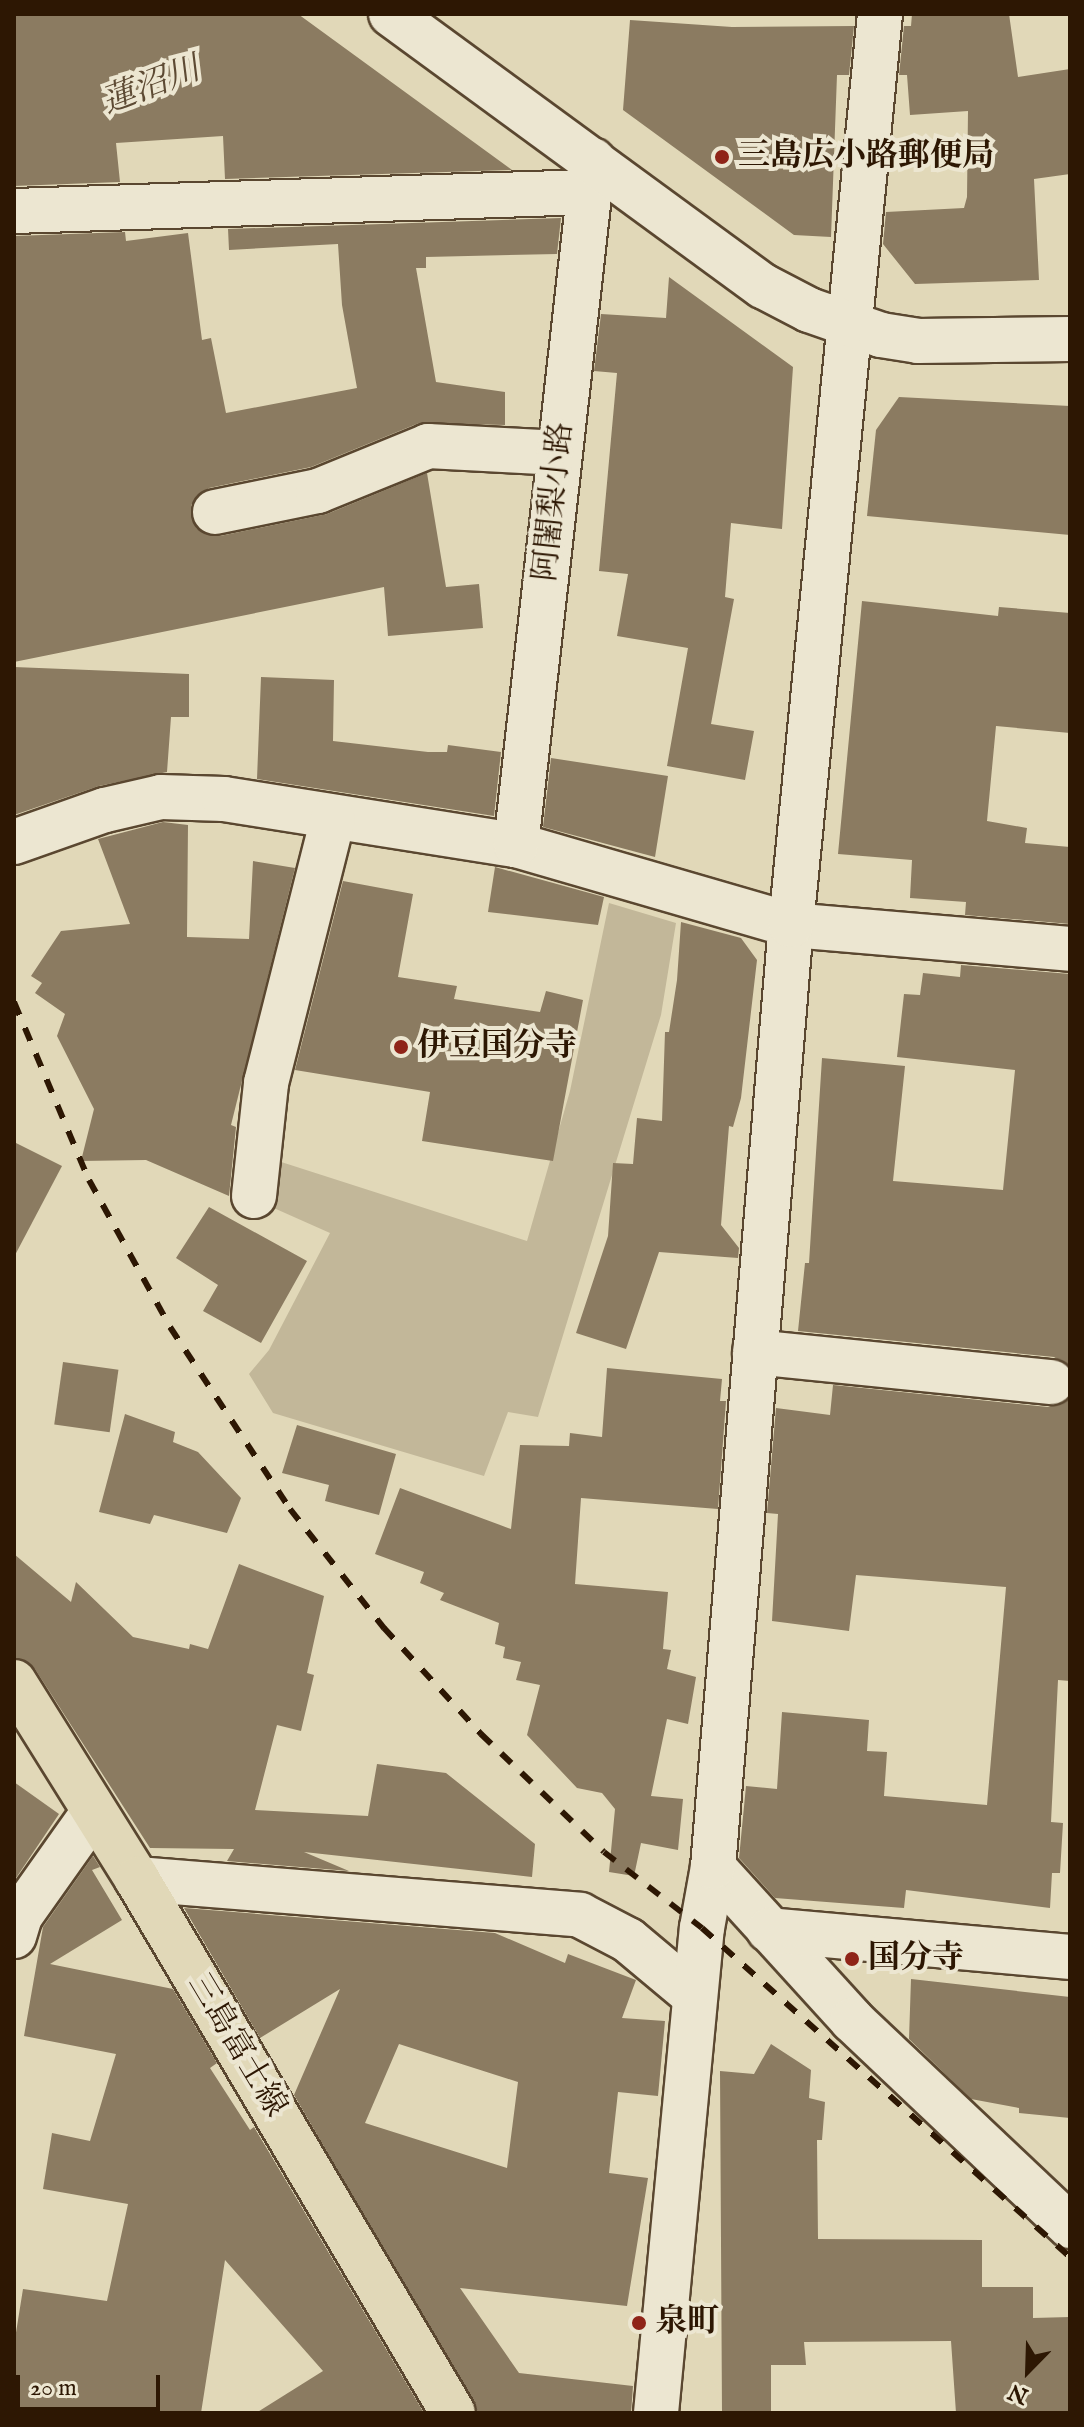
<!DOCTYPE html>
<meta charset="utf-8">
<style>
body{margin:0}
#map{position:relative;width:1084px;height:2427px;overflow:hidden;background:#e1d8b8;font-family:"IM FELL English","Noto Serif JP",serif}
div>[style]{position:absolute}
[style*='--x']{left:calc(var(--x)*1px);top:calc(var(--y)*1px);width:calc(var(--w)*1px);rotate:calc(var(--a)*1deg)}
.green>*{inset:0;background:#c2b799}
.building>*{inset:0;background:#8b7b61;transform-origin:0 0}
.roads{filter:drop-shadow(2px 0 #5a4730) drop-shadow(-2px 0 #5a4730) drop-shadow(0 2px #5a4730) drop-shadow(0 -2px #5a4730)}
.street>*{height:44px;margin:-22px;padding:0 22px;transform-origin:22px;border-radius:22px;background:#ece6d1}
.secondary>*{height:44px;margin:-22px;padding:0 22px;transform-origin:22px;border-radius:22px;background:#ece6d1}
.primary>*{height:44px;margin:-22px;padding:0 22px;transform-origin:22px;border-radius:22px;background:#e1d8b8}
.rail>*{height:6px;margin-top:-3px;transform-origin:0;background:repeating-linear-gradient(90deg,#2d1703 0 14px,transparent 0 28px)}
.dots>*{width:22px;height:22px;translate:-50% -50%;box-sizing:border-box;border:4px solid #ece6d1;border-radius:50%}
span{translate:-50% -50%;white-space:nowrap;text-align:center;line-height:1.15;-webkit-text-stroke:8px #ece6d1;paint-order:stroke}
.poi-label{font-size:32px;color:#2d1703;font-weight:700}
.left{translate:0 -50%;text-align:left}
.street-label{font-size:32px;color:#2d1703}
.water-label{font-size:34px;color:#5d4a33;font-style:italic}
.frame{position:absolute;inset:0;border:16px solid #2d1703;pointer-events:none}
.north{position:absolute;left:988px;top:2331px;width:80px;height:80px;-webkit-text-stroke:6px #ece6d1;paint-order:stroke;rotate:203deg;font-size:22px;font-weight:700;line-height:32px;text-align:center;color:#2d1703}
.north::after{content:'';display:block;margin:auto;width:28px;height:36px;background:#2d1703;clip-path:polygon(50% 0,100% 100%,50% 72%,0 100%)}
.scale{position:absolute;left:16px;top:2375px;width:144px;height:36px;box-sizing:border-box;border:4px solid #2d1703;border-top:0;padding-left:10px;font-size:24px;line-height:28px;white-space:nowrap;color:#2d1703;-webkit-text-stroke:6px #ece6d1;paint-order:stroke}
</style>
<div id="map">
<div class="green">
<i style="clip-path:polygon(609px 903px,676px 923px,661px 1015px,538px 1417px,508px 1412px,484px 1476px,273px 1413px,249px 1374px,269px 1350px,330px 1233px,267px 1205px,275px 1160px,527px 1241px,570px 1091px)"></i>
</div>
<div class="building">
<i style="clip-path:polygon(14px 14px,298px 14px,512px 170px,225px 179px,223px 136px,116px 143px,120px 182px,14px 186px)"></i>
<i style="clip-path:polygon(912px 14px,1009px 14px,1018px 77px,1070px 69px,1070px 174px,1034px 179px,1039px 280px,915px 284px,883px 244px,886px 212px,964px 208px,967px 197px,968px 111px,910px 115px,907px 75px,899px 75px,904px 26px,911px 26px)"></i>
<i style="clip-path:polygon(630px 20px,732px 27px,854px 26px,849px 75px,837px 75px,831px 237px,794px 235px,623px 110px)"></i>
<i style="clip-path:polygon(561px 218px,557px 254px,426px 257px,426px 268px,416px 268px,436px 382px,505px 392px,505px 425px,419px 423px,311px 467px,209px 488px,191px 505px,197px 529px,220px 536px,327px 514px,427px 473px,446px 587px,479px 584px,483px 628px,388px 636px,384px 587px,14px 662px,14px 236px,125px 232px,126px 241px,188px 233px,202px 340px,211px 338px,226px 413px,357px 388px,342px 305px,338px 244px,229px 250px,228px 229px)"></i>
<i style="clip-path:polygon(669px 277px,793px 367px,782px 529px,731px 523px,725px 597px,734px 599px,711px 724px,754px 731px,745px 780px,667px 766px,688px 648px,617px 636px,628px 574px,599px 571px,617px 373px,594px 371px,601px 314px,666px 318px)"></i>
<i style="clip-path:polygon(899px 397px,1070px 406px,1070px 535px,867px 516px,876px 430px)"></i>
<i style="clip-path:polygon(862px 601px,998px 616px,999px 607px,1070px 613px,1070px 733px,996px 726px,987px 821px,1027px 828px,1025px 843px,1070px 847px,1070px 924px,965px 915px,966px 902px,910px 898px,912px 860px,838px 854px)"></i>
<i style="clip-path:polygon(14px 667px,189px 674px,189px 717px,171px 717px,167px 772px,99px 786px,14px 815px)"></i>
<i style="clip-path:polygon(261px 677px,334px 680px,333px 741px,428px 752px,447px 752px,448px 745px,501px 752px,494px 816px,257px 779px)"></i>
<i style="clip-path:polygon(551px 758px,668px 776px,655px 857px,543px 827px)"></i>
<i style="clip-path:polygon(163px 822px,188px 825px,187px 937px,249px 939px,253px 861px,295px 868px,231px 1125px,236px 1127px,229px 1196px,146px 1160px,81px 1161px,94px 1109px,57px 1036px,65px 1014px,35px 993px,42px 983px,31px 976px,61px 931px,130px 924px,98px 839px)"></i>
<i style="clip-path:polygon(495px 867px,604px 897px,598px 925px,488px 912px)"></i>
<i style="clip-path:polygon(343px 881px,413px 894px,398px 977px,457px 986px,454px 999px,540px 1012px,546px 991px,583px 1000px,553px 1161px,422px 1141px,430px 1092px,295px 1070px)"></i>
<i style="clip-path:polygon(681px 922px,741px 938px,757px 960px,741px 1098px,733px 1127px,729px 1126px,721px 1225px,739px 1248px,738px 1258px,659px 1252px,626px 1349px,576px 1333px,608px 1236px,613px 1163px,633px 1164px,637px 1118px,662px 1121px,665px 1032px,669px 1032px,677px 980px)"></i>
<i style="clip-path:polygon(961px 965px,1070px 974px,1070px 1367px,1054px 1357px,798px 1331px,805px 1263px,809px 1263px,822px 1058px,905px 1066px,893px 1181px,1003px 1190px,1015px 1070px,897px 1057px,904px 994px,920px 995px,923px 973px,960px 977px)"></i>
<i style="clip-path:polygon(14px 1142px,62px 1166px,14px 1257px)"></i>
<i style="clip-path:polygon(209px 1207px,307px 1261px,261px 1343px,203px 1311px,218px 1285px,176px 1258px)"></i>
<i style="left:63px;top:1362px;width:56px;height:63px;rotate:8deg"></i>
<i style="clip-path:polygon(607px 1368px,722px 1379px,720px 1401px,726px 1401px,718px 1509px,581px 1498px,575px 1584px,668px 1592px,663px 1649px,671px 1650px,667px 1669px,696px 1677px,688px 1724px,667px 1719px,651px 1796px,683px 1799px,678px 1850px,641px 1843px,634px 1876px,609px 1872px,615px 1809px,602px 1793px,577px 1788px,527px 1735px,540px 1685px,516px 1680px,521px 1662px,503px 1658px,505px 1647px,495px 1644px,499px 1623px,440px 1600px,444px 1593px,420px 1583px,424px 1572px,375px 1554px,400px 1488px,511px 1529px,520px 1445px,569px 1446px,570px 1433px,602px 1437px)"></i>
<i style="clip-path:polygon(833px 1385px,1048px 1407px,1070px 1398px,1070px 1681px,1058px 1680px,1051px 1822px,1063px 1823px,1060px 1873px,1052px 1873px,1050px 1908px,906px 1890px,904px 1908px,775px 1898px,739px 1858px,746px 1786px,777px 1789px,782px 1712px,869px 1720px,867px 1751px,887px 1752px,884px 1796px,987px 1805px,1006px 1587px,856px 1575px,849px 1631px,772px 1621px,778px 1514px,767px 1513px,776px 1408px,830px 1415px)"></i>
<i style="clip-path:polygon(125px 1414px,175px 1432px,173px 1442px,198px 1452px,241px 1498px,227px 1533px,154px 1515px,150px 1524px,99px 1512px)"></i>
<i style="clip-path:polygon(297px 1425px,396px 1454px,379px 1515px,325px 1501px,329px 1485px,282px 1473px)"></i>
<i style="clip-path:polygon(14px 1554px,71px 1602px,76px 1582px,133px 1637px,189px 1649px,190px 1644px,208px 1649px,239px 1564px,324px 1596px,307px 1673px,314px 1675px,301px 1731px,277px 1725px,255px 1810px,368px 1816px,377px 1764px,446px 1773px,535px 1844px,532px 1877px,304px 1852px,349px 1871px,227px 1861px,234px 1849px,150px 1848px,35px 1669px,14px 1657px)"></i>
<i style="clip-path:polygon(14px 1782px,59px 1814px,14px 1881px)"></i>
<i style="clip-path:polygon(93px 1856px,100px 1867px,92px 1870px,122px 1920px,50px 1964px,173px 1989px,217px 2063px,210px 2068px,250px 2130px,254px 2127px,424px 2413px,256px 2413px,323px 2371px,225px 2260px,201px 2413px,14px 2413px,14px 2345px,23px 2289px,107px 2301px,128px 2204px,43px 2189px,52px 2133px,90px 2141px,116px 2054px,24px 2036px,43px 1927px)"></i>
<i style="clip-path:polygon(evenodd,184px 1908px,495px 1933px,565px 1963px,568px 1954px,636px 1980px,622px 2018px,665px 2021px,658px 2096px,618px 2092px,609px 2173px,648px 2178px,627px 2306px,460px 2288px,519px 2373px,633px 2386px,631px 2413px,478px 2413px,294px 2095px,340px 1989px,260px 2038px,184px 1908px,399px 2044px,518px 2082px,507px 2168px,365px 2123px,399px 2044px)"></i>
<i style="clip-path:polygon(911px 1979px,1070px 1997px,1070px 2118px,1019px 2113px,1019px 2108px,971px 2099px,909px 2039px)"></i>
<i style="clip-path:polygon(771px 2044px,811px 2070px,809px 2098px,825px 2102px,822px 2140px,817px 2140px,818px 2239px,982px 2240px,982px 2287px,1033px 2287px,1033px 2318px,1070px 2317px,1070px 2413px,956px 2413px,951px 2341px,804px 2342px,806px 2365px,771px 2365px,771px 2413px,722px 2413px,720px 2071px,754px 2074px)"></i>
</div>
<div class="roads">
<div class="street">
<i style="--x:14;--y:211;--w:576;--a:-1.89"></i>
<i style="--x:215;--y:512;--w:105;--a:-11.5"></i>
<i style="--x:318;--y:491;--w:119;--a:-22.2"></i>
<i style="--x:428;--y:446;--w:132;--a:3"></i>
<i style="--x:14;--y:842;--w:96;--a:-19.4"></i>
<i style="--x:105;--y:810;--w:57;--a:-13.1"></i>
<i style="--x:161;--y:797;--w:63;--a:1.8"></i>
<i style="--x:224;--y:799;--w:296;--a:9"></i>
<i style="--x:516;--y:845;--w:286;--a:16.2"></i>
<i style="--x:791;--y:925;--w:280;--a:4.9"></i>
<i style="--x:516;--y:845;--w:689;--a:-83.59"></i>
<i style="--x:254;--y:1196;--w:114;--a:-83.9"></i>
<i style="--x:266;--y:1083;--w:272;--a:-75.8"></i>
<i style="--x:755;--y:1352;--w:298;--a:5.8"></i>
<i style="--x:713;--y:1867;--w:207;--a:47.7"></i>
<i style="--x:852;--y:2020;--w:300;--a:43.4"></i>
<i style="--x:137;--y:1879;--w:444;--a:4.6"></i>
<i style="--x:580;--y:1915;--w:54;--a:27.5"></i>
<i style="--x:628;--y:1940;--w:87;--a:39.9"></i>
<i style="--x:769;--y:1930;--w:302;--a:5.1"></i>
<i style="--x:14;--y:1936;--w:21;--a:-73"></i>
<i style="--x:20;--y:1916;--w:126;--a:-54.7"></i>
<i style="--x:656;--y:2413;--w:487;--a:-84.6"></i>
<i style="--x:702;--y:1928;--w:62;--a:-79.8"></i>
<i style="--x:713;--y:1867;--w:945;--a:-85.27"></i>
<i style="--x:791;--y:925;--w:915;--a:-84.42"></i>
</div>
<div class="secondary">
<i style="--x:391;--y:14;--w:461;--a:36.2"></i>
<i style="--x:763;--y:286;--w:52;--a:27.6"></i>
<i style="--x:809;--y:310;--w:76;--a:19.1"></i>
<i style="--x:881;--y:335;--w:37;--a:9"></i>
<i style="--x:918;--y:341;--w:152;--a:-0.8"></i>
</div>
<div class="primary">
<i style="--x:14;--y:1682;--w:232;--a:58"></i>
<i style="--x:137;--y:1879;--w:620;--a:59.38"></i>
</div>
</div>
<div class="rail">
<i style="--x:14;--y:1002;--w:193;--a:67.2"></i>
<i style="--x:89;--y:1180;--w:168;--a:61.1"></i>
<i style="--x:170;--y:1327;--w:218;--a:56.6"></i>
<i style="--x:290;--y:1509;--w:152;--a:51.7"></i>
<i style="--x:384;--y:1628;--w:144;--a:47.5"></i>
<i style="--x:481;--y:1734;--w:170;--a:43.8"></i>
<i style="--x:604;--y:1852;--w:124;--a:37.8"></i>
<i style="--x:702;--y:1928;--w:494;--a:41.8"></i>
</div>
<div class="dots">
<i style="left:722px;top:157px;background:#8f2418"></i>
<i style="left:401px;top:1047px;background:#8f2418"></i>
<i style="left:852px;top:1959px;background:#8f2418"></i>
<i style="left:639px;top:2323px;background:#8f2418"></i>
</div>
<div class="poi-label">
<span class="left" style="left:738px;top:157px">三島広小路郵便局</span>
<span class="left" style="left:417px;top:1047px">伊豆国分寺</span>
<span class="left" style="left:868px;top:1959px">国分寺</span>
<span class="left" style="left:655px;top:2323px">泉町</span>
</div>
<div class="street-label">
<span style="left:555px;top:502px;rotate:-84deg">阿闍梨小路</span>
<span style="left:236px;top:2046px;rotate:59deg">三島富士線</span>
</div>
<div class="water-label">
<span style="left:151px;top:86px;rotate:-21deg">蓮沼川</span>
</div>
<div class="frame"></div>
<div class="north">N</div>
<div class="scale">20 m</div>
</div>
